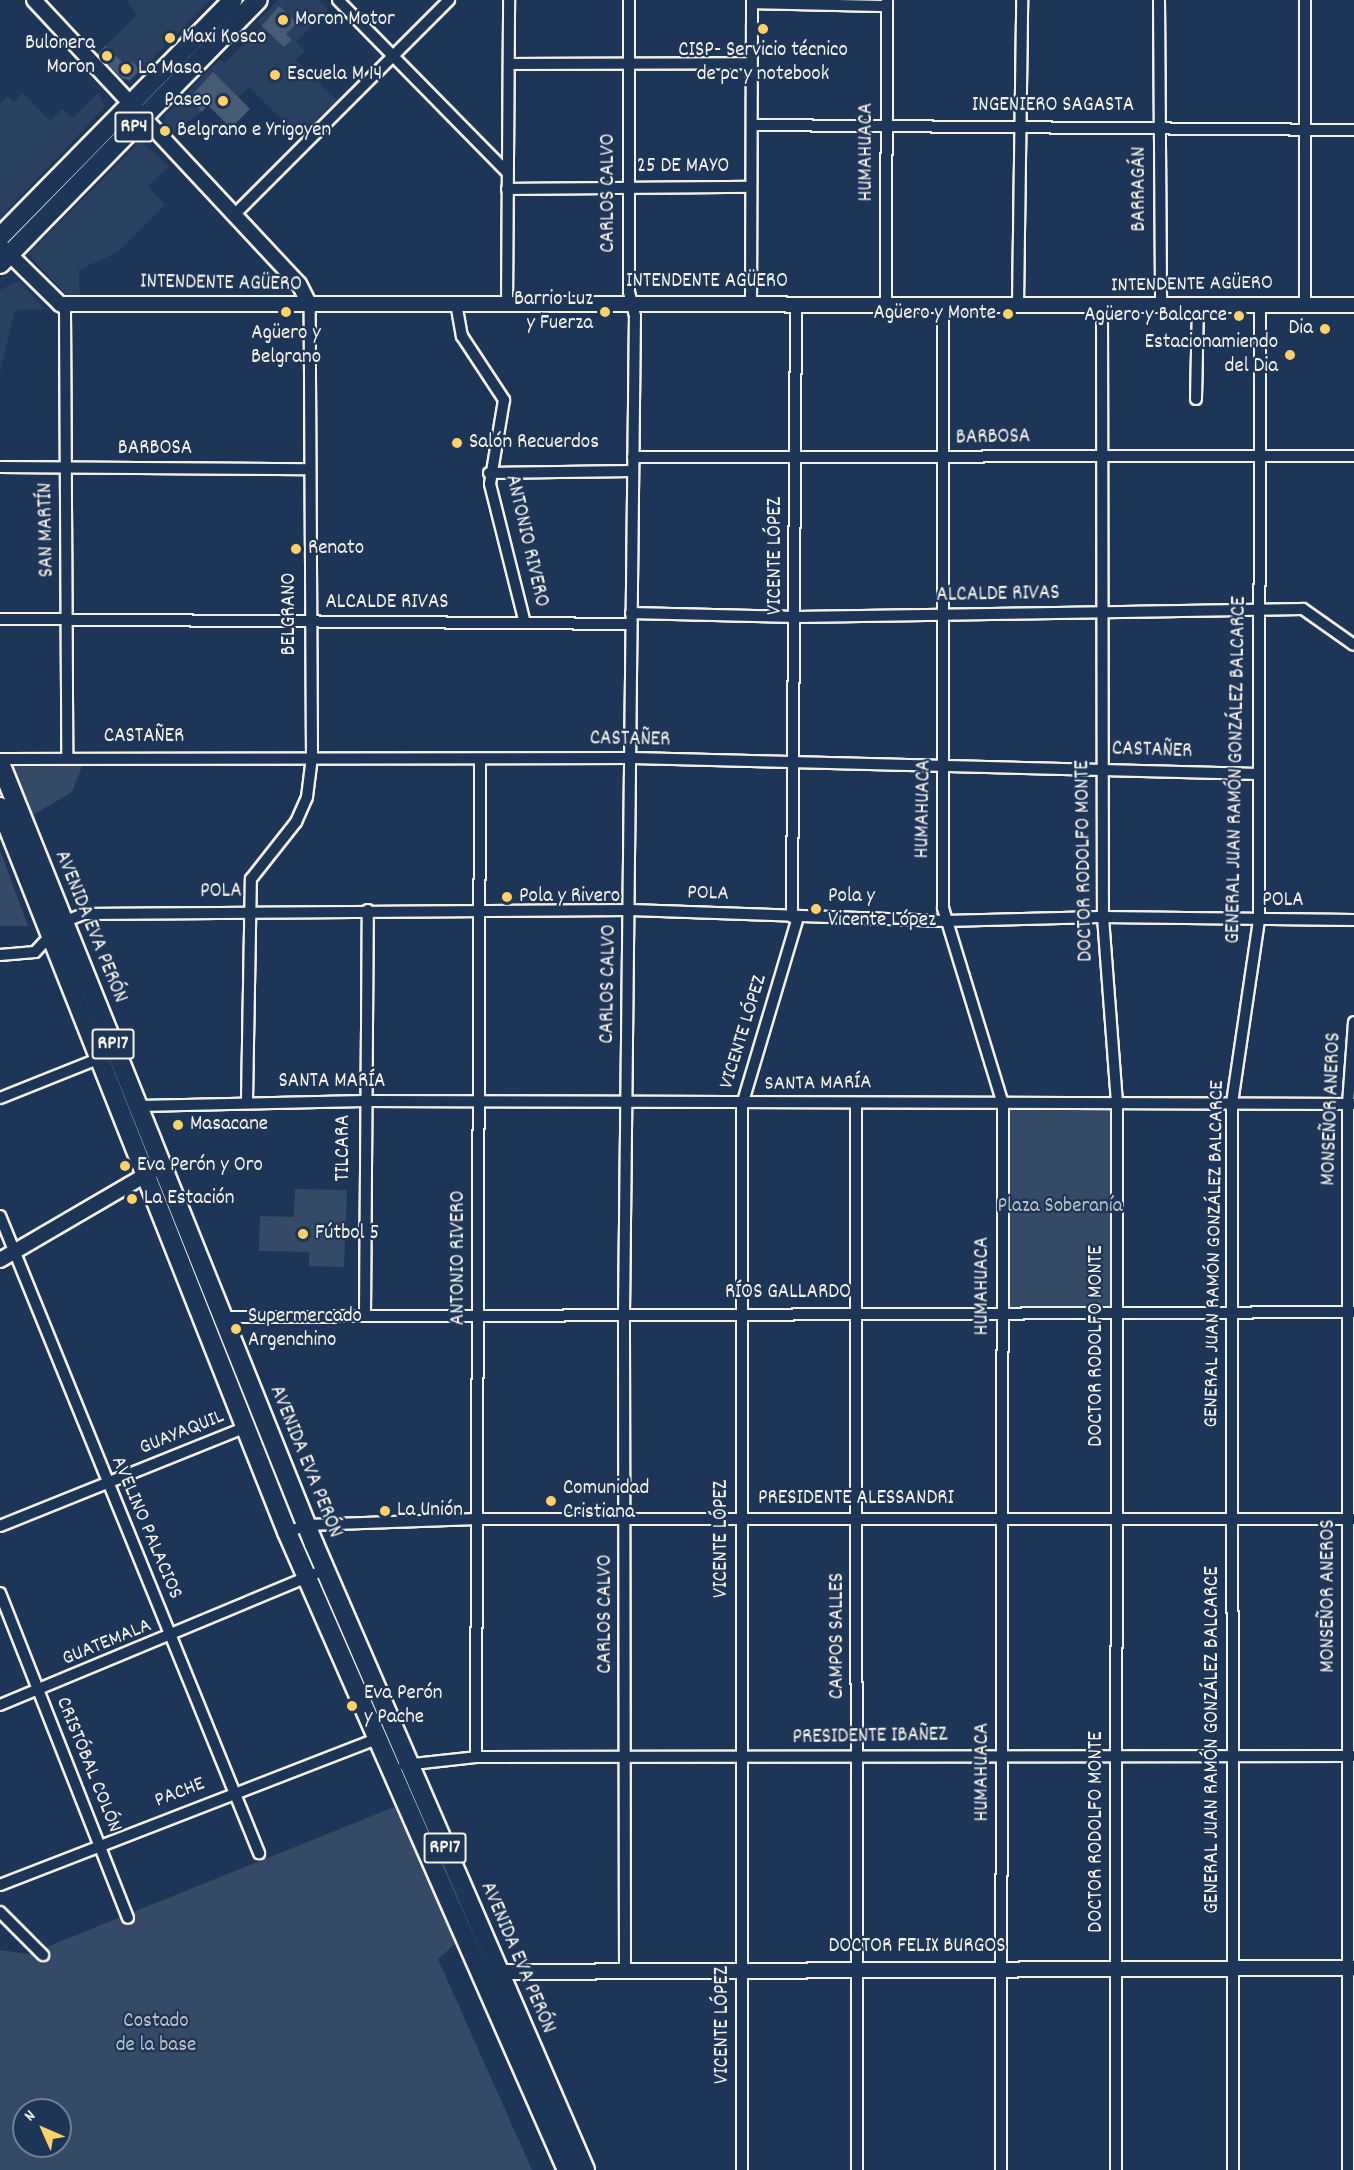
<!DOCTYPE html>
<meta charset="utf-8">
<style>
body{margin:0}
#map{position:relative;width:1354px;height:2170px;overflow:hidden;background:#1d3557;font-family:Dekko,sans-serif}
div>[style]{position:absolute}
[style*='--x']{left:calc(var(--x)*1px);top:calc(var(--y)*1px);width:calc(var(--w)*1px);rotate:calc(var(--a)*1deg)}
.built>*{inset:0;background:#2a4060}
.green>*{inset:0;background:#354a67;transform-origin:0 0}
.building>*{inset:0;background:#485b74}
.roads{filter:drop-shadow(2px 0 #f4f1e8) drop-shadow(-2px 0 #f4f1e8) drop-shadow(0 2px #f4f1e8) drop-shadow(0 -2px #f4f1e8)}
.minor>*{height:10px;margin:-5px;padding:0 5px;transform-origin:5px;border-radius:5px;background:#1d3557}
.tertiary>*{height:14px;margin:-7px;padding:0 7px;transform-origin:7px;border-radius:7px;background:#1d3557}
.primary>*{height:18px;margin:-9px;padding:0 9px;transform-origin:9px;border-radius:9px;background:#1d3557}
.dots>*{width:16px;height:16px;translate:-50% -50%;box-sizing:border-box;border:3px solid #1d3557;border-radius:50%}
span{translate:-50% -50%;white-space:nowrap;text-align:center;line-height:1.15;-webkit-text-stroke:4.5px #1d3557;paint-order:stroke}
.shield-label span{padding:2px 4px;background:#1d3557;border:2px solid;border-radius:4px;-webkit-text-stroke-width:0}
.shield-label{font-size:20px;color:#f4f1e8;font-weight:700}
.poi-label{font-size:21px;color:#f4f1e8}
.left{translate:0 -50%;text-align:left}
.right{translate:-100% -50%;text-align:right}
.street-label{font-size:21px;color:#f4f1e8}
.park-label{font-size:21px;color:#bbbfc1}
.north{position:absolute;left:12px;top:2098px;width:60px;height:60px;box-sizing:border-box;background:#1d3557;border:2px solid #738091;border-radius:50%;rotate:315deg;font-size:16px;font-weight:700;line-height:24px;text-align:center;color:#f4f1e8}
.north::after{content:'';display:block;margin:auto;width:21px;height:27px;background:#ffd166;clip-path:polygon(50% 0,100% 100%,50% 72%,0 100%)}
</style>
<div id="map">
<div class="built">
<i style="clip-path:polygon(126px 0,211px 0,129px 82px,97px 54px,137px 15px)"></i>
<i style="clip-path:polygon(278px 0,318px 0,328px 9px,296px 42px,305px 51px,296px 60px,337px 100px,300px 137px,249px 87px,238px 97px,250px 109px,231px 128px,208px 106px,173px 134px,163px 125px,165px 116px,220px 59px,225px 63px,262px 26px,257px 22px)"></i>
<i style="clip-path:polygon(23px 93px,50px 121px,62px 109px,73px 118px,98px 93px,105px 107px,0 218px,0 104px,8px 96px,14px 102px)"></i>
<i style="clip-path:polygon(141px 141px,169px 166px,148px 186px,165px 205px,118px 252px,79px 270px,80px 295px,68px 296px,28px 254px)"></i>
<i style="clip-path:polygon(18px 281px,45px 309px,15px 310px,0 372px,0 290px)"></i>
</div>
<div class="green">
<i style="clip-path:polygon(10px 764px,82px 766px,72px 792px,33px 815px)"></i>
<i style="clip-path:polygon(0 850px,28px 926px,0 926px)"></i>
<i style="left:1003px;top:1104px;width:114px;height:208px"></i>
<i style="left:158px;top:1179px;width:360px;height:3px;rotate:68deg"></i>
<i style="clip-path:polygon(295px 1189px,347px 1190px,344px 1267px,309px 1266px,309px 1252px,259px 1251px,260px 1216px,294px 1217px)"></i>
<i style="clip-path:polygon(evenodd,394px 1807px,463px 1937px,438px 1959px,532px 2170px,0 2170px,0 1950px,29px 1954px,394px 1807px,24px 2110px,60px 2110px,60px 2146px,24px 2146px,24px 2110px)"></i>
</div>
<div class="building">
<i style="clip-path:polygon(279px 6px,297px 23px,286px 34px,292px 40px,284px 47px,262px 26px)"></i>
<i style="clip-path:polygon(105px 46px,127px 66px,132px 61px,140px 70px,130px 80px,123px 79px,97px 54px)"></i>
<i style="clip-path:polygon(213px 72px,250px 109px,231px 128px,208px 105px,202px 112px,189px 99px)"></i>
</div>
<div class="roads">
<div class="minor">
<i style="--x:338;--y:0;--w:241;--a:45.5"></i>
<i style="--x:1159;--y:0;--w:306;--a:89.6"></i>
<i style="--x:1305;--y:0;--w:303;--a:90"></i>
<i style="--x:752;--y:3;--w:135;--a:1.3"></i>
<i style="--x:509;--y:64;--w:242;--a:-0.2"></i>
<i style="--x:752;--y:125;--w:602;--a:0.48"></i>
<i style="--x:507;--y:189;--w:243;--a:-0.5"></i>
<i style="--x:235;--y:214;--w:303;--a:-45"></i>
<i style="--x:751;--y:302;--w:302;--a:-89.8"></i>
<i style="--x:456;--y:303;--w:34;--a:80"></i>
<i style="--x:462;--y:336;--w:77;--a:56.7"></i>
<i style="--x:504;--y:400;--w:85;--a:99.5"></i>
<i style="--x:490;--y:484;--w:143;--a:75.9"></i>
<i style="--x:886;--y:303;--w:303;--a:-89.8"></i>
<i style="--x:1018;--y:303;--w:303;--a:-89.2"></i>
<i style="--x:60;--y:304;--w:9;--a:54"></i>
<i style="--x:65;--y:311;--w:446;--a:89.7"></i>
<i style="--x:507;--y:304;--w:304;--a:-89.6"></i>
<i style="--x:943;--y:304;--w:604;--a:90"></i>
<i style="--x:943;--y:908;--w:205;--a:73"></i>
<i style="--x:1003;--y:1104;--w:1066;--a:90.11"></i>
<i style="--x:1102;--y:307;--w:610;--a:89.91"></i>
<i style="--x:1103;--y:917;--w:188;--a:85.7"></i>
<i style="--x:1117;--y:1104;--w:1066;--a:90.05"></i>
<i style="--x:1196;--y:399;--w:93;--a:-88.8"></i>
<i style="--x:633;--y:457;--w:721;--a:-0.08"></i>
<i style="--x:0;--y:467;--w:310;--a:0.4"></i>
<i style="--x:489;--y:473;--w:144;--a:-0.8"></i>
<i style="--x:631;--y:613;--w:165;--a:1.4"></i>
<i style="--x:796;--y:617;--w:507;--a:-0.9"></i>
<i style="--x:1303;--y:609;--w:62;--a:35.2"></i>
<i style="--x:0;--y:619;--w:631;--a:0.45"></i>
<i style="--x:0;--y:759;--w:633;--a:-0.09"></i>
<i style="--x:633;--y:758;--w:626;--a:1.46"></i>
<i style="--x:792;--y:917;--w:613;--a:-89.63"></i>
<i style="--x:0;--y:955;--w:35;--a:-5"></i>
<i style="--x:35;--y:952;--w:41;--a:-47"></i>
<i style="--x:63;--y:922;--w:22;--a:-21"></i>
<i style="--x:84;--y:914;--w:547;--a:-0.42"></i>
<i style="--x:631;--y:910;--w:314;--a:2"></i>
<i style="--x:945;--y:921;--w:158;--a:-1.5"></i>
<i style="--x:1103;--y:917;--w:251;--a:0.7"></i>
<i style="--x:0;--y:1098;--w:108;--a:-21.8"></i>
<i style="--x:247;--y:1101;--w:222;--a:-89"></i>
<i style="--x:251;--y:879;--w:73;--a:-51.7"></i>
<i style="--x:296;--y:822;--w:27;--a:-66"></i>
<i style="--x:307;--y:797;--w:40;--a:-82.9"></i>
<i style="--x:312;--y:757;--w:451;--a:-90.3"></i>
<i style="--x:856;--y:1103;--w:1067;--a:89.95"></i>
<i style="--x:139;--y:1106;--w:225;--a:-1.3"></i>
<i style="--x:364;--y:1101;--w:990;--a:0.17"></i>
<i style="--x:0;--y:1216;--w:688;--a:67.87"></i>
<i style="--x:365;--y:1313;--w:403;--a:-89.6"></i>
<i style="--x:222;--y:1317;--w:1132;--a:-0.25"></i>
<i style="--x:0;--y:1526;--w:263;--a:-21.9"></i>
<i style="--x:287;--y:1532;--w:21;--a:-19"></i>
<i style="--x:307;--y:1525;--w:170;--a:-2"></i>
<i style="--x:477;--y:1519;--w:877;--a:0"></i>
<i style="--x:0;--y:1593;--w:349;--a:68.5"></i>
<i style="--x:0;--y:1705;--w:352;--a:-22.6"></i>
<i style="--x:476;--y:1757;--w:998;--a:-89.77"></i>
<i style="--x:404;--y:1765;--w:72;--a:-6.3"></i>
<i style="--x:476;--y:1757;--w:878;--a:-0.07"></i>
<i style="--x:0;--y:1885;--w:403;--a:-21.2"></i>
<i style="--x:0;--y:1912;--w:61;--a:45"></i>
<i style="--x:625;--y:1969;--w:656;--a:-90.09"></i>
<i style="--x:624;--y:1313;--w:997;--a:-89.37"></i>
<i style="--x:635;--y:316;--w:25;--a:-104"></i>
<i style="--x:629;--y:292;--w:292;--a:-90"></i>
<i style="--x:742;--y:2170;--w:1065;--a:-90"></i>
<i style="--x:742;--y:1105;--w:196;--a:-73.4"></i>
<i style="--x:1233;--y:2170;--w:1067;--a:-90.05"></i>
<i style="--x:1232;--y:1103;--w:185;--a:-81.6"></i>
<i style="--x:1259;--y:920;--w:615;--a:-89.91"></i>
<i style="--x:1348;--y:2170;--w:1066;--a:-90"></i>
<i style="--x:1348;--y:1104;--w:82;--a:-85.8"></i>
</div>
<div class="tertiary">
<i style="--x:34;--y:0;--w:388;--a:47"></i>
<i style="--x:299;--y:284;--w:25;--a:63"></i>
<i style="--x:0;--y:245;--w:84;--a:44.5"></i>
<i style="--x:60;--y:304;--w:1294;--a:0.04"></i>
<i style="--x:0;--y:1260;--w:178;--a:-30.3"></i>
<i style="--x:490;--y:1972;--w:864;--a:-0.27"></i>
</div>
<div class="primary">
<i style="--x:0;--y:237;--w:332;--a:-45.5"></i>
<i style="--x:0;--y:264;--w:369;--a:-45.7"></i>
<i style="--x:0;--y:763;--w:842;--a:68.1"></i>
<i style="--x:314;--y:1544;--w:682;--a:66.59"></i>
<i style="--x:0;--y:807;--w:780;--a:68.4"></i>
<i style="--x:287;--y:1532;--w:697;--a:66.3"></i>
</div>
</div>
<div class="dots">
<i style="left:283px;top:20px;background:#ffd166"></i>
<i style="left:763px;top:29px;background:#ffd166"></i>
<i style="left:170px;top:38px;background:#ffd166"></i>
<i style="left:107px;top:56px;background:#ffd166"></i>
<i style="left:126px;top:69px;background:#ffd166"></i>
<i style="left:275px;top:75px;background:#ffd166"></i>
<i style="left:223px;top:101px;background:#ffd166"></i>
<i style="left:165px;top:131px;background:#ffd166"></i>
<i style="left:286px;top:312px;background:#ffd166"></i>
<i style="left:605px;top:312px;background:#ffd166"></i>
<i style="left:1008px;top:314px;background:#ffd166"></i>
<i style="left:1239px;top:316px;background:#ffd166"></i>
<i style="left:1325px;top:329px;background:#ffd166"></i>
<i style="left:1290px;top:355px;background:#ffd166"></i>
<i style="left:457px;top:443px;background:#ffd166"></i>
<i style="left:296px;top:549px;background:#ffd166"></i>
<i style="left:507px;top:897px;background:#ffd166"></i>
<i style="left:816px;top:909px;background:#ffd166"></i>
<i style="left:178px;top:1125px;background:#ffd166"></i>
<i style="left:125px;top:1166px;background:#ffd166"></i>
<i style="left:132px;top:1199px;background:#ffd166"></i>
<i style="left:303px;top:1234px;background:#ffd166"></i>
<i style="left:236px;top:1329px;background:#ffd166"></i>
<i style="left:551px;top:1501px;background:#ffd166"></i>
<i style="left:385px;top:1511px;background:#ffd166"></i>
<i style="left:352px;top:1706px;background:#ffd166"></i>
</div>
<div class="shield-label">
<span style="left:134px;top:127px">RP4</span>
<span style="left:113px;top:1044px">RP17</span>
<span style="left:445px;top:1848px">RP17</span>
</div>
<div class="poi-label">
<span class="left" style="left:295px;top:20px">Moron Motor</span>
<span class="left" style="left:182px;top:38px">Maxi Kosco</span>
<span class="right" style="left:95px;top:56px">Bulonera<br>Moron</span>
<span style="left:763px;top:63px">CISP- Servicio técnico<br>de pc y notebook</span>
<span class="left" style="left:138px;top:69px">La Masa</span>
<span class="left" style="left:287px;top:75px">Escuela M 14</span>
<span class="right" style="left:211px;top:101px">Paseo</span>
<span class="left" style="left:177px;top:131px">Belgrano e Yrigoyen</span>
<span class="right" style="left:593px;top:312px">Barrio Luz<br>y Fuerza</span>
<span class="right" style="left:996px;top:314px">Agüero y Monte</span>
<span class="right" style="left:1227px;top:316px">Agüero y Balcarce</span>
<span class="right" style="left:1313px;top:329px">Dia</span>
<span style="left:286px;top:346px">Agüero y<br>Belgrano</span>
<span class="right" style="left:1278px;top:355px">Estacionamiendo<br>del Dia</span>
<span class="left" style="left:469px;top:443px">Salón Recuerdos</span>
<span class="left" style="left:308px;top:549px">Renato</span>
<span class="left" style="left:519px;top:897px">Pola y Rivero</span>
<span class="left" style="left:828px;top:909px">Pola y<br>Vicente López</span>
<span class="left" style="left:190px;top:1125px">Masacane</span>
<span class="left" style="left:137px;top:1166px">Eva Perón y Oro</span>
<span class="left" style="left:144px;top:1199px">La Estación</span>
<span class="left" style="left:315px;top:1234px">Fútbol 5</span>
<span class="left" style="left:248px;top:1329px">Supermercado<br>Argenchino</span>
<span class="left" style="left:563px;top:1501px">Comunidad<br>Cristiana</span>
<span class="left" style="left:397px;top:1511px">La Unión</span>
<span class="left" style="left:364px;top:1706px">Eva Perón<br>y Pache</span>
</div>
<div class="street-label">
<span style="left:1053px;top:106px">INGENIERO SAGASTA</span>
<span style="left:867px;top:152px;rotate:-90deg">HUMAHUACA</span>
<span style="left:683px;top:167px">25 DE MAYO</span>
<span style="left:1140px;top:189px;rotate:-90deg">BARRAGÁN</span>
<span style="left:609px;top:193px;rotate:-90deg">CARLOS CALVO</span>
<span style="left:707px;top:282px">INTENDENTE AGÜERO</span>
<span style="left:221px;top:284px;rotate:1deg">INTENDENTE AGÜERO</span>
<span style="left:1192px;top:285px;rotate:-1deg">INTENDENTE AGÜERO</span>
<span style="left:993px;top:438px;rotate:-1deg">BARBOSA</span>
<span style="left:155px;top:449px">BARBOSA</span>
<span style="left:47px;top:530px;rotate:-91deg">SAN MARTÍN</span>
<span style="left:526px;top:541px;rotate:77deg">ANTONIO RIVERO</span>
<span style="left:776px;top:556px;rotate:-90deg">VICENTE LÓPEZ</span>
<span style="left:998px;top:595px;rotate:-1deg">ALCALDE RIVAS</span>
<span style="left:387px;top:603px">ALCALDE RIVAS</span>
<span style="left:290px;top:614px;rotate:-90deg">BELGRANO</span>
<span style="left:144px;top:737px">CASTAÑER</span>
<span style="left:630px;top:740px;rotate:1deg">CASTAÑER</span>
<span style="left:1152px;top:751px;rotate:2deg">CASTAÑER</span>
<span style="left:1237px;top:770px;rotate:-89deg">GENERAL JUAN RAMÓN GONZÁLEZ BALCARCE</span>
<span style="left:924px;top:809px;rotate:-89deg">HUMAHUACA</span>
<span style="left:1085px;top:861px;rotate:-91deg">DOCTOR RODOLFO MONTE</span>
<span style="left:221px;top:892px;rotate:-1deg">POLA</span>
<span style="left:708px;top:894px;rotate:2deg">POLA</span>
<span style="left:1283px;top:901px">POLA</span>
<span style="left:90px;top:927px;rotate:68deg">AVENIDA EVA PERÓN</span>
<span style="left:609px;top:984px;rotate:-89deg">CARLOS CALVO</span>
<span style="left:744px;top:1032px;rotate:-73deg">VICENTE LÓPEZ</span>
<span style="left:332px;top:1082px">SANTA MARÍA</span>
<span style="left:818px;top:1084px;rotate:-1deg">SANTA MARÍA</span>
<span style="left:1332px;top:1109px;rotate:-88deg">MONSEÑOR ANEROS</span>
<span style="left:344px;top:1148px;rotate:-90deg">TILCARA</span>
<span style="left:1215px;top:1254px;rotate:-89deg">GENERAL JUAN RAMÓN GONZÁLEZ BALCARCE</span>
<span style="left:459px;top:1258px;rotate:-90deg">ANTONIO RIVERO</span>
<span style="left:983px;top:1286px;rotate:-90deg">HUMAHUACA</span>
<span style="left:788px;top:1293px">RÍOS GALLARDO</span>
<span style="left:1097px;top:1346px;rotate:-90deg">DOCTOR RODOLFO MONTE</span>
<span style="left:182px;top:1433px;rotate:-22deg">GUAYAQUIL</span>
<span style="left:305px;top:1462px;rotate:68deg">AVENIDA EVA PERÓN</span>
<span style="left:856px;top:1499px">PRESIDENTE ALESSANDRI</span>
<span style="left:146px;top:1528px;rotate:67deg">AVELINO PALACIOS</span>
<span style="left:722px;top:1539px;rotate:-90deg">VICENTE LÓPEZ</span>
<span style="left:1329px;top:1596px;rotate:-90deg">MONSEÑOR ANEROS</span>
<span style="left:606px;top:1614px;rotate:-90deg">CARLOS CALVO</span>
<span style="left:838px;top:1636px;rotate:-90deg">CAMPOS SALLES</span>
<span style="left:107px;top:1643px;rotate:-22deg">GUATEMALA</span>
<span style="left:870px;top:1737px;rotate:-1deg">PRESIDENTE IBAÑEZ</span>
<span style="left:1213px;top:1740px;rotate:-90deg">GENERAL JUAN RAMÓN GONZÁLEZ BALCARCE</span>
<span style="left:88px;top:1765px;rotate:68deg">CRISTÓBAL COLÓN</span>
<span style="left:983px;top:1772px;rotate:-90deg">HUMAHUACA</span>
<span style="left:180px;top:1793px;rotate:-21deg">PACHE</span>
<span style="left:1097px;top:1832px;rotate:-90deg">DOCTOR RODOLFO MONTE</span>
<span style="left:917px;top:1947px">DOCTOR FELIX BURGOS</span>
<span style="left:517px;top:1958px;rotate:67deg">AVENIDA EVA PERÓN</span>
<span style="left:723px;top:2025px;rotate:-90deg">VICENTE LÓPEZ</span>
</div>
<div class="park-label">
<span style="left:1060px;top:1207px">Plaza Soberanía</span>
<span style="left:156px;top:2034px">Costado<br>de la base</span>
</div>
<div class="north">N</div>
</div>
